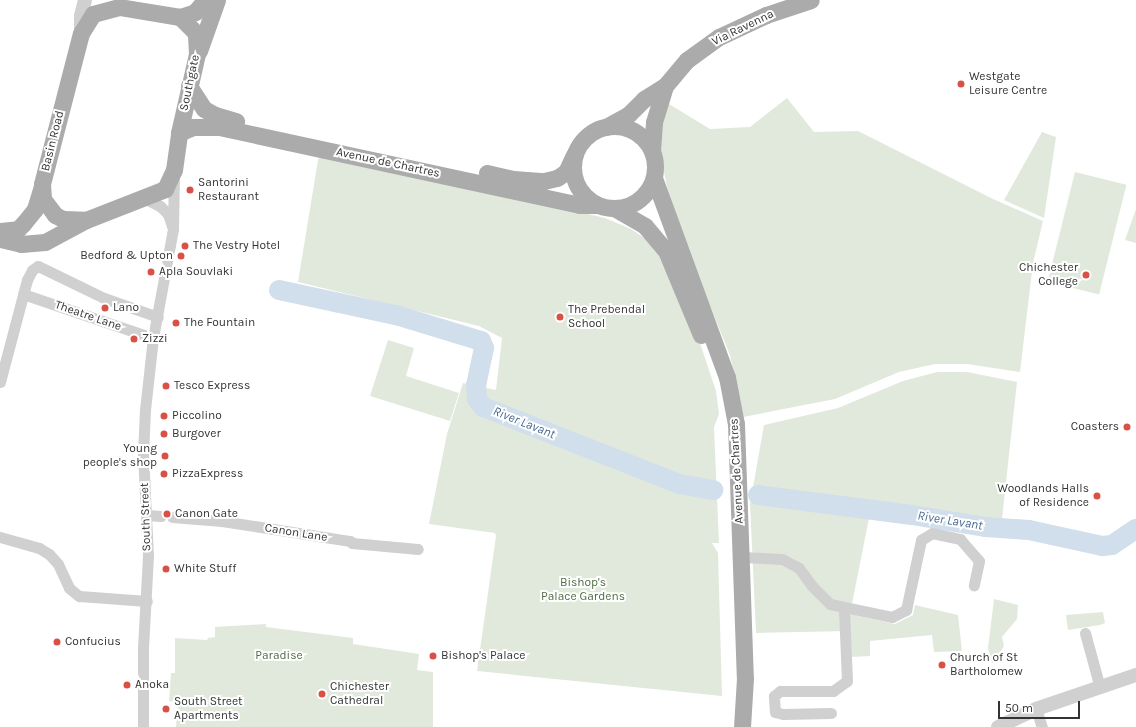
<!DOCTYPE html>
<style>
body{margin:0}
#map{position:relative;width:1136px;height:727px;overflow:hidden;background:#fff;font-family:Karla,sans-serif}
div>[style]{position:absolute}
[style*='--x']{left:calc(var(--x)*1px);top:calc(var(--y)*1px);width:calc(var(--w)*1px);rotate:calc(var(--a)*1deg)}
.green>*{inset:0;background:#e1e9dd;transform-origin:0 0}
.stream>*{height:3.5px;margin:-1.75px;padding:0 1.75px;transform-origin:1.75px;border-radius:1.75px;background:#d1deeb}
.river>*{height:20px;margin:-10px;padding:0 10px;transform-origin:10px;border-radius:10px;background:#d1deeb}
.minor>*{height:11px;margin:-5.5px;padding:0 5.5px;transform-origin:5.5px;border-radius:5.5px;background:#d0d0d0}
.tertiary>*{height:14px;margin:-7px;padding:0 7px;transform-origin:7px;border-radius:7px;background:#d0d0d0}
.primary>*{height:17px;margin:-8.5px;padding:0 8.5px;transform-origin:8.5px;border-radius:8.5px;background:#ababab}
.primary>.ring{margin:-8.5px;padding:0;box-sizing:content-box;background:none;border:17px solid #ababab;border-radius:50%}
.dots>*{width:11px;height:11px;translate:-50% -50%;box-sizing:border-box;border:2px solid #fff;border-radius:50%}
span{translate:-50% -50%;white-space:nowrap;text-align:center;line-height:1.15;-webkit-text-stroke:4px #fff;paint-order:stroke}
.street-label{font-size:12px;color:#333}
.poi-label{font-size:12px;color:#333}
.left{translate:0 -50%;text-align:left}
.right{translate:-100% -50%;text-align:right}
.park-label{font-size:12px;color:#506c43}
.water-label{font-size:13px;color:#466990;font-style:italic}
.scale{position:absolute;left:998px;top:701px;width:82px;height:18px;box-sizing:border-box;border:2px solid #333;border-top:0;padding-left:5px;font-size:12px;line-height:14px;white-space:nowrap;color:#333;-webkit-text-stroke:3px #fff;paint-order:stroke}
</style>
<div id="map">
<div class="green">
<i style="clip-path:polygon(787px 98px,814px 132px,858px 131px,993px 199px,1043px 221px,1033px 263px,1020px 372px,967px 364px,935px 364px,899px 372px,835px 399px,743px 417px,730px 355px,686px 247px,667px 187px,660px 151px,664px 101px,710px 129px,750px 127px)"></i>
<i style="clip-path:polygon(1042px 132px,1056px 137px,1044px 218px,1004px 200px)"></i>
<i style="clip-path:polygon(323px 151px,605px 218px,631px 229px,646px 239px,657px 252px,701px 346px,716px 391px,719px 414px,714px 427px,719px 543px,712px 543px,718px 553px,722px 696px,477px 671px,496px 536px,495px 533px,429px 524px,447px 434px,463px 383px,496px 390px,502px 338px,479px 326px,298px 282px,318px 160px)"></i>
<i style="left:1075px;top:172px;width:53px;height:113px;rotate:14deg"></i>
<i style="clip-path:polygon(1136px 209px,1136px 243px,1125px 240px)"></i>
<i style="clip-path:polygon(388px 340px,414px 348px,406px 376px,459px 393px,450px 421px,370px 396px)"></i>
<i style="clip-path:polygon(937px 372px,967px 372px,1017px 382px,1000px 537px,869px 518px,850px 614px,895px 624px,913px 615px,915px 605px,958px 615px,962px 651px,934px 652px,932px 635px,870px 641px,870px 656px,850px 657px,849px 631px,756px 633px,750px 504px,764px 425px,838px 408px,903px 381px)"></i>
<i style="clip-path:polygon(994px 599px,1018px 605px,1017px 619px,1002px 637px,1004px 646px,1001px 651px,1004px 661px,992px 663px,988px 648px)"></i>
<i style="clip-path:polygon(1103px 612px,1105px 623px,1100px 625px,1068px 630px,1066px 615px)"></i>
<i style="clip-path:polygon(266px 624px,266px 627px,353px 638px,353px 644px,419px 654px,417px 670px,433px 672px,433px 727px,176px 727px,177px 702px,169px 701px,171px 673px,175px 673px,175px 638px,207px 640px,208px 638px,215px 637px,215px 627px)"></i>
</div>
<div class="stream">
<i style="--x:279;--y:290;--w:3;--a:-72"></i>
</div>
<div class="river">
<i style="--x:279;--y:290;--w:120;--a:12.1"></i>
<i style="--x:396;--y:315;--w:89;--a:17"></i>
<i style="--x:481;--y:341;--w:8;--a:67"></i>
<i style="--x:484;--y:348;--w:38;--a:102"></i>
<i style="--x:476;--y:385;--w:14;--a:86"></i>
<i style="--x:477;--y:399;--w:10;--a:53"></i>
<i style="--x:483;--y:407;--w:211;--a:21.4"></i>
<i style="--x:679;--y:484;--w:35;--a:10"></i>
<i style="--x:758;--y:495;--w:155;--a:7.4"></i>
<i style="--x:912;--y:515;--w:74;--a:9.3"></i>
<i style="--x:985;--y:527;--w:44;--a:3.9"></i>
<i style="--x:1029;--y:530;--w:75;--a:12.4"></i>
<i style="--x:1102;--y:546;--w:10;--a:-6"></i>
<i style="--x:1112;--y:545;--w:29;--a:-34"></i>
</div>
<div class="minor">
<i style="--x:146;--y:199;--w:16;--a:27"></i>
<i style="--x:160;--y:206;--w:11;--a:45"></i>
<i style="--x:168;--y:214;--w:13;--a:72"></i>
<i style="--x:23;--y:294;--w:137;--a:18.7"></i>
<i style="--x:0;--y:382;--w:106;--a:-75.2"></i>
<i style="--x:27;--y:280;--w:11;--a:-63"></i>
<i style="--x:32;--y:270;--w:7;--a:-34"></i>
<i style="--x:38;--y:266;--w:73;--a:25.9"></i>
<i style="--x:104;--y:298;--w:57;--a:19.4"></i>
<i style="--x:147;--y:515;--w:14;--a:4"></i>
<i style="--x:172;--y:517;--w:50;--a:4.6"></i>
<i style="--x:222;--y:521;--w:130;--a:8.9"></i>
<i style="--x:350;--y:541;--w:3;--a:45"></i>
<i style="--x:352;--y:543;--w:66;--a:5.2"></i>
<i style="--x:0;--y:537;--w:41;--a:15.8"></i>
<i style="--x:39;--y:548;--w:12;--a:31"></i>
<i style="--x:49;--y:554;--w:13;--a:48"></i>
<i style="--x:58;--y:564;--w:26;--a:65"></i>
<i style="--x:69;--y:588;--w:13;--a:39"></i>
<i style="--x:79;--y:596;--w:68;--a:4.2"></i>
<i style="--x:742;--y:557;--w:40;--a:2.9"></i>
<i style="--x:782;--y:559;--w:19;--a:28"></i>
<i style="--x:799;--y:568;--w:22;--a:54"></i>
<i style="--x:812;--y:586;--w:25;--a:45"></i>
<i style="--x:830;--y:604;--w:63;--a:11.8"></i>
<i style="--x:892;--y:617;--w:16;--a:-27"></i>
<i style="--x:906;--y:610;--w:72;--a:-77.9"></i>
<i style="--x:921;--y:540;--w:13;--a:-32"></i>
<i style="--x:932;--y:533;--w:29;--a:12"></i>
<i style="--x:960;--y:539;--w:29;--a:49"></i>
<i style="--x:979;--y:561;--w:25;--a:102"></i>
<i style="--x:1085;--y:633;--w:57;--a:74.7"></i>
<i style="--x:1036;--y:709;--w:19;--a:72"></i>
<i style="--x:831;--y:713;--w:48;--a:178.8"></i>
<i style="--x:783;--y:714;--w:8;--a:-166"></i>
<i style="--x:775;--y:712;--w:16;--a:-94"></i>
<i style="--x:774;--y:696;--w:8;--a:-40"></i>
<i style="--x:780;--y:691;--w:53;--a:0"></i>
<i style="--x:833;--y:691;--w:17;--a:-36"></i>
<i style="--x:847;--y:681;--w:73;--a:-92.4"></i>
<i style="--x:143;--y:727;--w:79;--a:-90"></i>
<i style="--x:143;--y:648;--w:92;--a:-86.9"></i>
<i style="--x:148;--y:556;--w:101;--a:-92.8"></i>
<i style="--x:143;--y:455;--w:45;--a:-87.5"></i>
<i style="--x:145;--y:410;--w:72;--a:-83.7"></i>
<i style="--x:153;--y:338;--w:111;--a:-79.6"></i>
<i style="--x:173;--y:229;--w:55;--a:-89"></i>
</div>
<div class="tertiary">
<i style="--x:81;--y:33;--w:17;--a:-90"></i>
<i style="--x:81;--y:16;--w:16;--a:-76"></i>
<i style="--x:998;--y:727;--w:42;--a:-25.3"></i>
<i style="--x:1036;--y:709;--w:106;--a:-18.8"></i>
</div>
<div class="primary">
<i style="--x:180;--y:17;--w:16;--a:-18"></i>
<i style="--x:195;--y:12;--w:16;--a:-50"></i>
<i style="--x:199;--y:51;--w:54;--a:-70.6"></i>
<i style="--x:189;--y:86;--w:27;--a:57"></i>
<i style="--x:204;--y:109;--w:13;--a:29"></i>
<i style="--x:215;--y:115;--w:22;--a:16"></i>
<i class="ring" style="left:573px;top:126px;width:65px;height:65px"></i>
<i style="--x:606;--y:127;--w:26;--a:-29"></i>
<i style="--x:629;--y:114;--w:21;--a:-45"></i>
<i style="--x:644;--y:99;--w:25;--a:-32"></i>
<i style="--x:665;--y:86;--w:34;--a:-50"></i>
<i style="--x:687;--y:60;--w:39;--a:-36"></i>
<i style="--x:719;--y:37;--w:52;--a:-25.1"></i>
<i style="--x:766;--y:15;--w:47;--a:-18.4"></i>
<i style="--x:179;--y:133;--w:15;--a:-23"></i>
<i style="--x:193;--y:127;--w:26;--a:0"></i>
<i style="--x:219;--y:127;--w:368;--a:12.2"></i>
<i style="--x:579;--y:205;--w:17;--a:0"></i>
<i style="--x:652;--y:151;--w:29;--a:-86"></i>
<i style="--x:654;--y:122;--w:38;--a:-73"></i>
<i style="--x:487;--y:173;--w:27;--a:13"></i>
<i style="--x:513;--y:179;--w:31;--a:4"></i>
<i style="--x:544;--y:181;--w:13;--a:-13"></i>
<i style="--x:557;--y:178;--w:11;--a:-34"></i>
<i style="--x:566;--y:172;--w:19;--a:-65"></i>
<i style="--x:654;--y:178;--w:212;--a:69.9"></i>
<i style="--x:727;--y:377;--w:48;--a:79.2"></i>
<i style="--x:736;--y:424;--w:254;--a:88"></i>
<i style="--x:745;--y:678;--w:49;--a:93.5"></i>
<i style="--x:614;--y:208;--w:36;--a:30"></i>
<i style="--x:645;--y:226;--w:33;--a:50"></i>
<i style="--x:666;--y:251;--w:91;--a:67.4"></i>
<i style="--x:0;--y:231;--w:18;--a:-6"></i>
<i style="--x:18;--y:229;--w:7;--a:-45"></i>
<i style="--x:23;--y:224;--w:19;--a:-51"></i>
<i style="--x:35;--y:209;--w:24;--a:-73"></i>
<i style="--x:0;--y:239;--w:22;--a:13"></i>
<i style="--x:21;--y:244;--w:24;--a:-5"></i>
<i style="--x:45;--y:242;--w:47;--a:-28.2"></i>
<i style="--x:86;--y:220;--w:85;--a:-21.4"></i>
<i style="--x:165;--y:189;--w:21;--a:-65"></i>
<i style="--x:174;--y:170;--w:37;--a:-82"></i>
<i style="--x:179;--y:133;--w:81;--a:-77.2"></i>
<i style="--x:197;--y:54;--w:21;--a:-93"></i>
<i style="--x:196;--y:33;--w:23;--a:-135"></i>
<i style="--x:180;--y:17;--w:62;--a:-170.7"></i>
<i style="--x:119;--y:7;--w:27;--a:165"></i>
<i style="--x:93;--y:14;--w:22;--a:122"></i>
<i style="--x:81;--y:33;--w:156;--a:104.5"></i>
<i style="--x:42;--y:184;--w:15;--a:86"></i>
<i style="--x:43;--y:199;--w:20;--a:53"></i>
<i style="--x:55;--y:215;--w:9;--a:27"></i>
<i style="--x:63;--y:219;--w:23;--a:2"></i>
</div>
<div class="dots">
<i style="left:961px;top:84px;background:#d85046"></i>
<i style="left:190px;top:190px;background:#d85046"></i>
<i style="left:185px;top:246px;background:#d85046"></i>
<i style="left:181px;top:256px;background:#d85046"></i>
<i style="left:151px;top:272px;background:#d85046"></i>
<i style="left:1086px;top:275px;background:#d85046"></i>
<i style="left:105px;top:308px;background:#d85046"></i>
<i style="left:560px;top:317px;background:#d85046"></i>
<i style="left:176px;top:323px;background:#d85046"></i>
<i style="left:134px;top:339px;background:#d85046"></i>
<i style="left:166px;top:386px;background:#d85046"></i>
<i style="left:164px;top:416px;background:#d85046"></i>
<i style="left:1127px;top:427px;background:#d85046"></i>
<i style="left:164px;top:434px;background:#d85046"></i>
<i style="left:165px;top:456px;background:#d85046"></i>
<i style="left:164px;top:474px;background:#d85046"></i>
<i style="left:1097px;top:496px;background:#d85046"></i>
<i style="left:167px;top:514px;background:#d85046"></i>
<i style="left:166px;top:569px;background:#d85046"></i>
<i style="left:57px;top:642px;background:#d85046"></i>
<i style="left:433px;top:656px;background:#d85046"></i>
<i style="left:942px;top:665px;background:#d85046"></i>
<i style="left:127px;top:685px;background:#d85046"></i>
<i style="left:322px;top:694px;background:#d85046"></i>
<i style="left:166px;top:709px;background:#d85046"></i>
</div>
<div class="street-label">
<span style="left:743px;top:28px;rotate:-26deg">Via Ravenna</span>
<span style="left:190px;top:83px;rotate:-78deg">Southgate</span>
<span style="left:53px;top:141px;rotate:-76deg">Basin Road</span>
<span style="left:388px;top:163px;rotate:12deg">Avenue de Chartres</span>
<span style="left:88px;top:316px;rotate:19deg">Theatre Lane</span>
<span style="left:737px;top:471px;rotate:-93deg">Avenue de Chartres</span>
<span style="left:146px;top:517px;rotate:-92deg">South Street</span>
<span style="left:296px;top:533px;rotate:9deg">Canon Lane</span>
</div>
<div class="poi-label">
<span class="left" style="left:969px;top:84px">Westgate<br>Leisure Centre</span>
<span class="left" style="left:198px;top:190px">Santorini<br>Restaurant</span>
<span class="left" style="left:193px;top:246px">The Vestry Hotel</span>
<span class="right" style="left:173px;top:256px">Bedford &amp; Upton</span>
<span class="right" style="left:1078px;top:275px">Chichester<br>College</span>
<span class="left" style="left:159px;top:272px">Apla Souvlaki</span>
<span class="left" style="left:113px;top:308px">Lano</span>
<span class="left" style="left:568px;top:317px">The Prebendal<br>School</span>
<span class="left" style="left:184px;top:323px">The Fountain</span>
<span class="left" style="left:142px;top:339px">Zizzi</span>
<span class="left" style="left:174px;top:386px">Tesco Express</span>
<span class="left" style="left:172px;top:416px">Piccolino</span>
<span class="right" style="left:1119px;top:427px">Coasters</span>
<span class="left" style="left:172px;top:434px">Burgover</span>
<span class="right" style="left:157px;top:456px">Young<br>people's shop</span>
<span class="left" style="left:172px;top:474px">PizzaExpress</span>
<span class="right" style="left:1089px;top:496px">Woodlands Halls<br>of Residence</span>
<span class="left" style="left:175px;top:514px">Canon Gate</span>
<span class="left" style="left:174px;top:569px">White Stuff</span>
<span class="left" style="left:65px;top:642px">Confucius</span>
<span class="left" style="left:441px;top:656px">Bishop's Palace</span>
<span class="left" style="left:950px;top:665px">Church of St<br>Bartholomew</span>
<span class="left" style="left:135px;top:685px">Anoka</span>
<span class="left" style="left:330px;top:694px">Chichester<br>Cathedral</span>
<span class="left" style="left:174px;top:709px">South Street<br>Apartments</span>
</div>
<div class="park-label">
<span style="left:583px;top:590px">Bishop's<br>Palace Gardens</span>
<span style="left:279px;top:656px">Paradise</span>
</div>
<div class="water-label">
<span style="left:524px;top:423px;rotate:22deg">River Lavant</span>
<span style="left:950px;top:521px;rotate:9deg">River Lavant</span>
</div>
<div class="scale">50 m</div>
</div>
